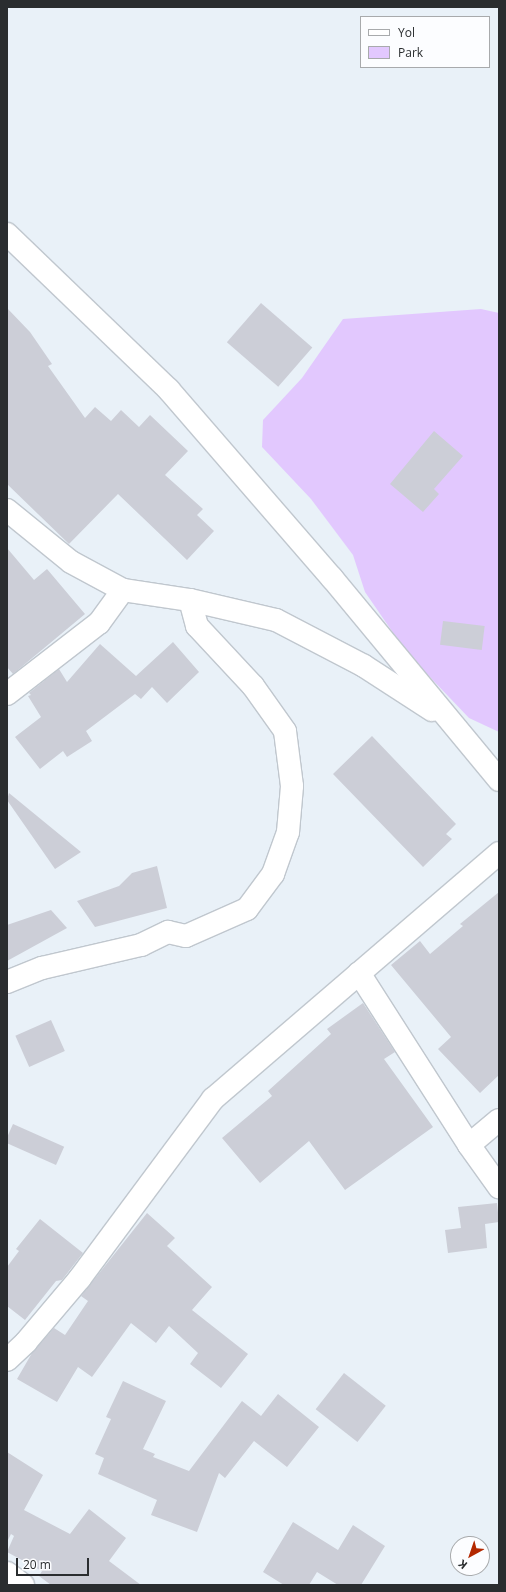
<!DOCTYPE html>
<style>
body{margin:0}
#map{position:relative;width:506px;height:1592px;overflow:hidden;background:#e9f1f8;font-family:"Open Sans",sans-serif}
div>[style]{position:absolute}
[style*='--x']{left:calc(var(--x)*1px);top:calc(var(--y)*1px);width:calc(var(--w)*1px);rotate:calc(var(--a)*1deg)}
.green>*{inset:0;background:#e2c8fe}
.building>*{inset:0;background:#ccced7;transform-origin:0 0}
.roads{filter:drop-shadow(1px 0 #c0c7ce) drop-shadow(-1px 0 #c0c7ce) drop-shadow(0 1px #c0c7ce) drop-shadow(0 -1px #c0c7ce)}
.minor>*{height:22px;margin:-11px;padding:0 11px;transform-origin:11px;border-radius:11px;background:#fff}
.tertiary>*{height:22px;margin:-11px;padding:0 11px;transform-origin:11px;border-radius:11px;background:#fff}
span{translate:-50% -50%;white-space:nowrap;text-align:center;line-height:1.15;-webkit-text-stroke:3.5px #fcfdff;paint-order:stroke}
.frame{position:absolute;inset:0;border:8px solid #2a2d2f;pointer-events:none}
.legend{position:absolute;left:360px;top:16px;width:130px;height:52px;box-sizing:border-box;background:#fcfdff;border:1px solid #a8aaac;margin:0;padding:5px 7px;list-style:none;font-size:12px;color:#2a2d2f}
.legend li{display:flex;align-items:center;gap:8px;height:20px}
.legend b{width:20px;border:1px solid #a8aaac}
.north{position:absolute;left:450px;top:1536px;width:40px;height:40px;box-sizing:border-box;background:#fcfdff;border:1px solid #a8aaac;border-radius:50%;rotate:220deg;font-size:11px;font-weight:700;line-height:16px;text-align:center;color:#2a2d2f}
.north::after{content:'';display:block;margin:auto;width:14px;height:18px;background:#b32800;clip-path:polygon(50% 0,100% 100%,50% 72%,0 100%)}
.scale{position:absolute;left:16px;top:1558px;width:73px;height:18px;box-sizing:border-box;border:2px solid #2a2d2f;border-top:0;padding-left:5px;font-size:12px;line-height:14px;white-space:nowrap;color:#2a2d2f;-webkit-text-stroke:3px #fcfdff;paint-order:stroke}
</style>
<div id="map">
<div class="green">
<i style="clip-path:polygon(481px 309px,499px 313px,499px 732px,469px 718px,407px 653px,365px 592px,353px 555px,311px 499px,262px 447px,263px 420px,302px 378px,343px 319px)"></i>
</div>
<div class="building">
<i style="left:261px;top:303px;width:68px;height:52px;rotate:41deg"></i>
<i style="clip-path:polygon(7px 308px,30px 332px,52px 364px,48px 366px,85px 418px,95px 407px,111px 421px,121px 410px,139px 427px,150px 415px,188px 451px,165px 475px,203px 509px,197px 515px,214px 531px,187px 560px,118px 494px,69px 544px,7px 484px)"></i>
<i style="clip-path:polygon(434px 431px,463px 456px,434px 489px,439px 494px,423px 512px,390px 484px)"></i>
<i style="clip-path:polygon(7px 548px,34px 580px,47px 569px,85px 614px,13px 674px,7px 667px)"></i>
<i style="left:443px;top:621px;width:42px;height:24px;rotate:7deg"></i>
<i style="clip-path:polygon(173px 642px,199px 672px,167px 703px,152px 687px,141px 699px,135px 694px,86px 731px,92px 741px,67px 757px,63px 751px,40px 769px,15px 737px,41px 717px,28px 696px,31px 695px,29px 693px,59px 669px,67px 682px,100px 644px,136px 676px)"></i>
<i style="clip-path:polygon(372px 736px,456px 824px,446px 834px,452px 839px,423px 867px,333px 774px)"></i>
<i style="clip-path:polygon(9px 793px,48px 825px,81px 852px,55px 869px,7px 800px)"></i>
<i style="clip-path:polygon(157px 866px,167px 908px,95px 927px,77px 901px,119px 886px,132px 873px)"></i>
<i style="clip-path:polygon(499px 892px,499px 1075px,480px 1093px,438px 1049px,451px 1037px,391px 965px,420px 941px,430px 954px,463px 926px,460px 924px)"></i>
<i style="clip-path:polygon(51px 910px,67px 928px,7px 961px,7px 925px)"></i>
<i style="clip-path:polygon(363px 1003px,395px 1052px,384px 1059px,433px 1127px,345px 1190px,309px 1141px,260px 1183px,222px 1138px,272px 1096px,268px 1091px,331px 1034px,327px 1029px)"></i>
<i style="left:51px;top:1020px;width:34px;height:39px;rotate:66deg"></i>
<i style="left:13px;top:1124px;width:56px;height:20px;rotate:24deg"></i>
<i style="clip-path:polygon(497px 1203px,499px 1222px,485px 1224px,487px 1248px,448px 1253px,445px 1230px,461px 1228px,458px 1207px)"></i>
<i style="clip-path:polygon(147px 1213px,175px 1238px,167px 1246px,212px 1287px,192px 1310px,248px 1354px,221px 1388px,190px 1364px,198px 1353px,169px 1326px,156px 1343px,131px 1323px,92px 1377px,78px 1367px,57px 1402px,17px 1379px,32px 1353px,54px 1328px,65px 1335px,88px 1301px,81px 1296px)"></i>
<i style="clip-path:polygon(40px 1219px,83px 1253px,62px 1280px,56px 1281px,25px 1320px,7px 1306px,7px 1267px,19px 1251px,16px 1249px)"></i>
<i style="left:344px;top:1373px;width:53px;height:46px;rotate:38deg"></i>
<i style="clip-path:polygon(123px 1381px,166px 1401px,143px 1449px,155px 1454px,153px 1457px,189px 1471px,242px 1401px,261px 1416px,278px 1394px,319px 1427px,287px 1467px,254px 1441px,225px 1478px,219px 1473px,197px 1532px,151px 1515px,157px 1500px,98px 1474px,104px 1458px,95px 1454px,111px 1419px,106px 1417px)"></i>
<i style="clip-path:polygon(7px 1452px,43px 1475px,24px 1510px,70px 1534px,89px 1509px,126px 1538px,109px 1561px,141px 1585px,51px 1585px,39px 1576px,42px 1571px,7px 1552px,14px 1536px,11px 1534px,7px 1542px)"></i>
<i style="clip-path:polygon(293px 1522px,338px 1550px,353px 1525px,385px 1546px,361px 1585px,338px 1585px,317px 1572px,309px 1585px,284px 1585px,263px 1572px)"></i>
</div>
<div class="roads">
<div class="minor">
<i style="--x:7;--y:234;--w:225;--a:43.9"></i>
<i style="--x:169;--y:390;--w:249;--a:49.1"></i>
<i style="--x:332;--y:578;--w:262;--a:50.4"></i>
<i style="--x:7;--y:510;--w:82;--a:39.1"></i>
<i style="--x:71;--y:562;--w:59;--a:28.3"></i>
<i style="--x:123;--y:590;--w:68;--a:8.5"></i>
<i style="--x:190;--y:600;--w:88;--a:13.1"></i>
<i style="--x:276;--y:620;--w:99;--a:27.6"></i>
<i style="--x:364;--y:666;--w:81;--a:32.9"></i>
<i style="--x:7;--y:694;--w:116;--a:-37.7"></i>
<i style="--x:99;--y:623;--w:41;--a:-54"></i>
<i style="--x:359;--y:973;--w:204;--a:57.4"></i>
<i style="--x:469;--y:1145;--w:52;--a:54.5"></i>
<i style="--x:7;--y:982;--w:38;--a:-22"></i>
<i style="--x:42;--y:968;--w:102;--a:-13.1"></i>
<i style="--x:141;--y:945;--w:30;--a:-26"></i>
<i style="--x:168;--y:932;--w:18;--a:13"></i>
<i style="--x:186;--y:936;--w:67;--a:-23.9"></i>
<i style="--x:247;--y:909;--w:44;--a:-53.4"></i>
<i style="--x:273;--y:874;--w:45;--a:-70.3"></i>
<i style="--x:288;--y:832;--w:46;--a:-85"></i>
<i style="--x:292;--y:786;--w:55;--a:-97.3"></i>
<i style="--x:285;--y:731;--w:55;--a:-125.4"></i>
<i style="--x:253;--y:686;--w:82;--a:-133"></i>
<i style="--x:197;--y:626;--w:27;--a:-105"></i>
<i style="--x:469;--y:1145;--w:39;--a:-40"></i>
<i style="--x:7;--y:1360;--w:26;--a:-43"></i>
<i style="--x:26;--y:1342;--w:84;--a:-49.8"></i>
<i style="--x:80;--y:1278;--w:223;--a:-53.4"></i>
<i style="--x:213;--y:1099;--w:377;--a:-40.7"></i>
</div>
<div class="tertiary">
<i style="--x:7;--y:1573;--w:20;--a:37"></i>
</div>
</div>
<div class="frame"></div>
<ul class="legend">
<li><b style="height:5px;background:#fff"></b>Yol</li>
<li><b style="height:11px;background:#e2c8fe"></b>Park</li>
</ul>
<div class="north">K</div>
<div class="scale">20 m</div>
</div>
